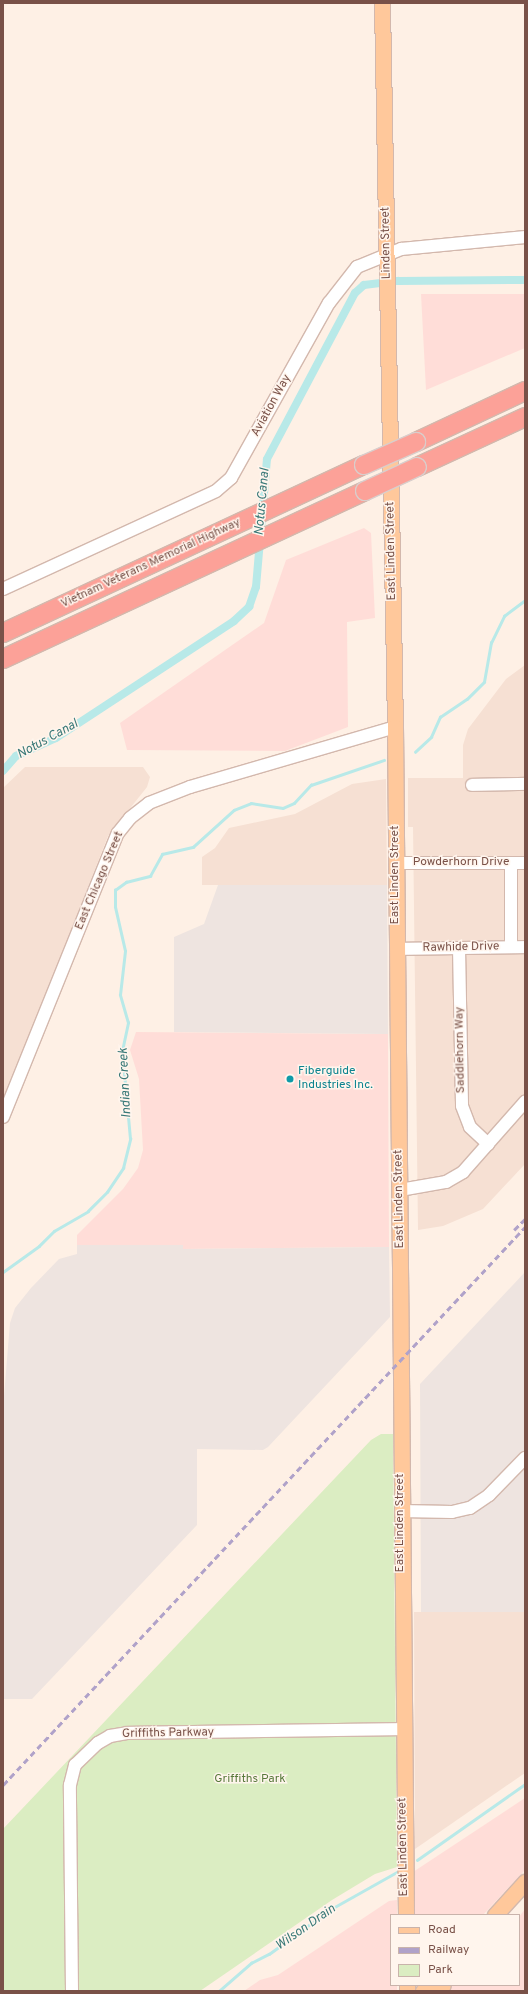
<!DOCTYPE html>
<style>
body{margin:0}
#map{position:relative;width:528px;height:1994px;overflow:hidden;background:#fef0e5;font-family:Overpass,sans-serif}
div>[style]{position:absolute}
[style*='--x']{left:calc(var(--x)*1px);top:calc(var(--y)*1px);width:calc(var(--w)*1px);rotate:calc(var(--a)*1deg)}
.residential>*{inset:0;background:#f6e0d3}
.commercial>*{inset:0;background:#ffddd8}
.industrial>*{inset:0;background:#eee4e0}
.green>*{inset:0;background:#dbedc2}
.stream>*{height:2.5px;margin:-1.25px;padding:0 1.25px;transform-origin:1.25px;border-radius:1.25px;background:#b8e9e8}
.canal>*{height:8px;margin:-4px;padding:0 4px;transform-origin:4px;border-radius:4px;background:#b8e9e8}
.roads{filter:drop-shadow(1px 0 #d3b8ad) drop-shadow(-1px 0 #d3b8ad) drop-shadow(0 1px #d3b8ad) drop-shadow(0 -1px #d3b8ad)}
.minor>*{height:12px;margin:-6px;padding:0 6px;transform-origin:6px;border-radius:6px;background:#fff}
.major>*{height:15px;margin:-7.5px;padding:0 7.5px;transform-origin:7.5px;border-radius:7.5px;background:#ffc89b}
.highway>*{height:18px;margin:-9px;padding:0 9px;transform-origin:9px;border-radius:9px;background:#fca198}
.rail>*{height:2.5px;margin-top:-1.25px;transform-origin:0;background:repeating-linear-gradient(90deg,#b0a2c9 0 6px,transparent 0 10px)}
.bridges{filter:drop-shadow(1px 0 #d9cecc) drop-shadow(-1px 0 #d9cecc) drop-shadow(0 1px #d9cecc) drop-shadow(0 -1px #d9cecc)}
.highway-bridge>*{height:18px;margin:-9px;padding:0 9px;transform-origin:9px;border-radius:9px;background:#fca198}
.dots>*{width:11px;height:11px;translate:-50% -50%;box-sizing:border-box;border:2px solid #fff5ed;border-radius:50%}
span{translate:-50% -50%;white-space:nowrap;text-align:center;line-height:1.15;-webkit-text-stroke:3px #fff5ed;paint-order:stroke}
.street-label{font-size:12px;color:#795148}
.culture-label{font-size:12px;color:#0d838f}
.left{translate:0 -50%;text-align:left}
.park-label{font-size:12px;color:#597a3c}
.water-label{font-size:13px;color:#387877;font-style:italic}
.frame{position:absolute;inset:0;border:4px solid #795148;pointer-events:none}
.legend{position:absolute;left:390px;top:1914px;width:130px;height:72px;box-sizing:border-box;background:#fff5ed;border:1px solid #c9b3ab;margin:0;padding:5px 7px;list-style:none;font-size:12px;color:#795148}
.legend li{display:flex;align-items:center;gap:8px;height:20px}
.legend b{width:20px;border:1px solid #c9b3ab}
</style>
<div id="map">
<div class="residential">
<i style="clip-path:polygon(525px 665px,525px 1164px,483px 1209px,443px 1226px,418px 1230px,413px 827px,408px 827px,408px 778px,463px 778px,463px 745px,468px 729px,506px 679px)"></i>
<i style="clip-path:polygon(25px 767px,143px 767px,150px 777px,147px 787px,108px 836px,3px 1105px,3px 788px)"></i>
<i style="clip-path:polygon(386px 779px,387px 885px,202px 885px,202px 857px,215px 848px,229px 828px,295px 814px,352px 784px)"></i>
<i style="clip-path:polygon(414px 1612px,525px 1612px,525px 1773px,415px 1849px)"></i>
</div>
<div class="commercial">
<i style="clip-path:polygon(421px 294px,525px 294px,525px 348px,426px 390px)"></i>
<i style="clip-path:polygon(364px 528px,371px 533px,375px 618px,347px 622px,348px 727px,285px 751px,127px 750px,120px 723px,264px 623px,286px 560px)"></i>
<i style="clip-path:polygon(136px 1032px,388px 1034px,389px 1247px,183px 1249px,183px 1245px,77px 1245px,77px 1235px,123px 1189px,138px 1168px,143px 1150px,139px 1079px,130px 1050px)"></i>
<i style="clip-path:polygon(525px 1798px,525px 1870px,483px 1915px,414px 1915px,413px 1872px)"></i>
<i style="clip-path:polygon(397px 1900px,397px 1915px,391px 1915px,391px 1985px,397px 1985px,397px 1991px,244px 1991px,260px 1980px,278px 1975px,389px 1901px)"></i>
<i style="clip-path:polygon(525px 1909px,525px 1991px,446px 1991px,452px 1985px,519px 1985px,519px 1917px)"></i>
</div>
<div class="industrial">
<i style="clip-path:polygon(218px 885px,387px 885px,388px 1034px,174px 1032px,174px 937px,204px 924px)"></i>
<i style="clip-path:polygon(77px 1245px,183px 1245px,183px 1249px,389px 1247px,390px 1317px,268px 1447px,263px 1450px,197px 1449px,197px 1525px,32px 1699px,3px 1699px,3px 1408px,10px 1323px,15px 1308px,31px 1288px,59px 1259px,77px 1254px)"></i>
<i style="clip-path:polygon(525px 1272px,525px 1612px,421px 1612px,420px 1384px)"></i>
</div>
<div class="green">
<i style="clip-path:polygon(381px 1434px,393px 1434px,397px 1867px,375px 1874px,332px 1900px,200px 1991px,3px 1991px,3px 1829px,371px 1440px)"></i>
</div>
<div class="stream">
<i style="--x:415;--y:752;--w:22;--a:-43"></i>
<i style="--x:431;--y:737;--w:22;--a:-66"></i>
<i style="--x:440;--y:717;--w:32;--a:-34"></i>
<i style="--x:467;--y:699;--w:24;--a:-45"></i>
<i style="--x:484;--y:682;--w:40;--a:-80"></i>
<i style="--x:491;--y:643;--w:30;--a:-64"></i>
<i style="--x:504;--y:616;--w:26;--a:-37"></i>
<i style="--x:3;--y:1272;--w:44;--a:-35.8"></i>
<i style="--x:39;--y:1246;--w:21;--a:-45"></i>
<i style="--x:54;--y:1231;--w:39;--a:-30"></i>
<i style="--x:88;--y:1211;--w:27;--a:-45"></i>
<i style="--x:107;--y:1192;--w:29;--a:-56"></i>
<i style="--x:123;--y:1168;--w:30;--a:-76"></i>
<i style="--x:130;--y:1139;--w:88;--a:-95.2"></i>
<i style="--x:122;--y:1051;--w:29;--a:-78"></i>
<i style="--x:128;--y:1023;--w:29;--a:-106"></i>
<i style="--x:120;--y:995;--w:44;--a:-83.5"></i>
<i style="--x:125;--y:951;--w:45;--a:-102.8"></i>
<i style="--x:115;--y:907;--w:17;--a:-90"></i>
<i style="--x:115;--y:890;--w:14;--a:-36"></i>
<i style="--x:126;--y:882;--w:25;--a:-14"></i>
<i style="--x:150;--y:876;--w:25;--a:-61"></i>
<i style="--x:162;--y:854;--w:32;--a:-13"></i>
<i style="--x:193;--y:847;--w:55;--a:-42.1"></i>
<i style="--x:234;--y:810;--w:18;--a:-22"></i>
<i style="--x:251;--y:803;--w:32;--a:9"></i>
<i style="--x:283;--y:808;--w:12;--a:-24"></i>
<i style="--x:294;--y:803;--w:25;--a:-47"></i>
<i style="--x:311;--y:785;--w:77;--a:-18.9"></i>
<i style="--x:417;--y:1860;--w:132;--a:-35.1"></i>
<i style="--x:219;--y:1991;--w:43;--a:-41.2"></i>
<i style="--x:251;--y:1963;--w:20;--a:-27"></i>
<i style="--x:269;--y:1954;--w:77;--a:-36"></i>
<i style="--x:331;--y:1909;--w:76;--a:-29.3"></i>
</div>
<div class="canal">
<i style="--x:3;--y:771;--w:20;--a:-49"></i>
<i style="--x:16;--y:756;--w:44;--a:-24.2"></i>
<i style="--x:56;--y:738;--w:213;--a:-33.3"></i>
<i style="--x:234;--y:621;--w:21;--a:-43"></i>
<i style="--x:249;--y:607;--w:21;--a:-71"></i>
<i style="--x:256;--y:587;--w:128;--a:-85.1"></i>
<i style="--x:267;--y:459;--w:188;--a:-62.1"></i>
<i style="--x:355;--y:293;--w:12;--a:-42"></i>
<i style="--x:364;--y:285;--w:34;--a:-7"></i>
<i style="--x:398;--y:281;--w:127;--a:-0.5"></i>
</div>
<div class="roads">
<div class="minor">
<i style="--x:3;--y:589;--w:234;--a:-24.7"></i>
<i style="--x:216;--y:491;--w:20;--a:-41"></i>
<i style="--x:231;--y:478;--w:201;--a:-60.8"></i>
<i style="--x:329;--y:303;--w:46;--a:-52.1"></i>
<i style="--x:357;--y:267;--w:48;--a:-22.2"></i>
<i style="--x:401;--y:249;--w:125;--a:-5.5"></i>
<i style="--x:472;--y:785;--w:53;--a:-1.1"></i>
<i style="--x:396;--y:863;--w:129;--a:0"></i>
<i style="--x:511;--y:863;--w:84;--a:90"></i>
<i style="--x:459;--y:948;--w:158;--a:88.9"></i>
<i style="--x:462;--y:1106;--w:22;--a:69"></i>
<i style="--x:470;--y:1127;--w:25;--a:43"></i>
<i style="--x:397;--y:949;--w:128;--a:-0.9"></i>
<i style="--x:3;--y:1117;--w:306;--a:-68"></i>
<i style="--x:118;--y:833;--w:19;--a:-51"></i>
<i style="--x:130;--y:818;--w:24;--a:-38"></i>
<i style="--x:149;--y:803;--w:44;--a:-21.3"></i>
<i style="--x:190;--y:787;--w:214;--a:-16.3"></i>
<i style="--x:400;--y:1190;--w:47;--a:-9.9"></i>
<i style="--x:446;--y:1182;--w:20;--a:-30"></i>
<i style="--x:463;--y:1172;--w:94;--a:-48.5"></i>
<i style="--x:401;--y:1511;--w:51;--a:1.1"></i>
<i style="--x:452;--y:1512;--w:18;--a:-13"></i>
<i style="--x:470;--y:1508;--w:23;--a:-34"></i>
<i style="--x:489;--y:1495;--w:52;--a:-45.8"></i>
<i style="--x:72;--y:1991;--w:206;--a:-90.6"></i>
<i style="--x:70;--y:1785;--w:21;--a:-76"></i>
<i style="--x:75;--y:1765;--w:32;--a:-44"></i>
<i style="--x:98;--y:1743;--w:14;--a:-30"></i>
<i style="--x:110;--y:1736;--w:17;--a:-10"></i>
<i style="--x:127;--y:1733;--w:275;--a:-0.8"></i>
</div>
<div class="major">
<i style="--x:382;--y:3;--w:724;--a:88.97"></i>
<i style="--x:395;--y:727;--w:1188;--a:89.47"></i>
<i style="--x:495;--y:1915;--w:45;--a:-47.7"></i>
<i style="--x:407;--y:1985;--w:6;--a:90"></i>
<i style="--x:423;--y:1991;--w:8;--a:-45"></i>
<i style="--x:437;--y:1991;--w:8;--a:-45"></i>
</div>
<div class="highway">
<i style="--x:416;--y:442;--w:120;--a:-25.1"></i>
<i style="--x:417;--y:467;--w:119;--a:-24.8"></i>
<i style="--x:3;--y:633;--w:398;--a:-25"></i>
<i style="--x:3;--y:659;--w:399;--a:-24.9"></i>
</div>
</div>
<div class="rail">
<i style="--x:514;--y:1230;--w:16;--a:-45"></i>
<i style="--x:3;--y:1785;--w:764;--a:-46.91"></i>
</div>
<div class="bridges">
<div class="highway-bridge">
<i style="--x:364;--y:465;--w:57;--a:-23.9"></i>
<i style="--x:365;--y:491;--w:57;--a:-24.8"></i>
</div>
</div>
<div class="dots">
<i style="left:290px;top:1079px;background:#0f9aa8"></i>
</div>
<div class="street-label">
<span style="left:387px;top:243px;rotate:-91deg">Linden Street</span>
<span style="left:272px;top:406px;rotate:-61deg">Aviation Way</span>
<span style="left:392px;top:551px;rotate:-91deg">East Linden Street</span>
<span style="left:151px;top:564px;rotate:-25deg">Vietnam Veterans Memorial Highway</span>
<span style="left:461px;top:863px">Powderhorn Drive</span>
<span style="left:396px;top:875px;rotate:-90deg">East Linden Street</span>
<span style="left:100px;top:881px;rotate:-67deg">East Chicago Street</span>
<span style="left:461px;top:948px;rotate:-1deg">Rawhide Drive</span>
<span style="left:461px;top:1050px;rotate:-91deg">Saddlehorn Way</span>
<span style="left:400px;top:1199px;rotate:-91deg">East Linden Street</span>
<span style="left:401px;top:1523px;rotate:-90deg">East Linden Street</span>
<span style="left:168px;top:1734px;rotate:-1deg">Griffiths Parkway</span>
<span style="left:404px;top:1847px;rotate:-91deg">East Linden Street</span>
</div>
<div class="culture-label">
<span class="left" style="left:298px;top:1079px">Fiberguide<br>Industries Inc.</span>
</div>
<div class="park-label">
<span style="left:250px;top:1780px">Griffiths Park</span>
</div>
<div class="water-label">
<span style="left:263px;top:502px;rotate:-85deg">Notus Canal</span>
<span style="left:48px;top:740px;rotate:-29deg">Notus Canal</span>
<span style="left:126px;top:1083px;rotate:-93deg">Indian Creek</span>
<span style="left:306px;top:1928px;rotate:-35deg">Wilson Drain</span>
</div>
<div class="frame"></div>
<ul class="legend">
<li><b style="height:5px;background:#ffc89b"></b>Road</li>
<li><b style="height:5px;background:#b0a2c9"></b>Railway</li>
<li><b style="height:11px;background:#dbedc2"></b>Park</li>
</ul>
</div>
